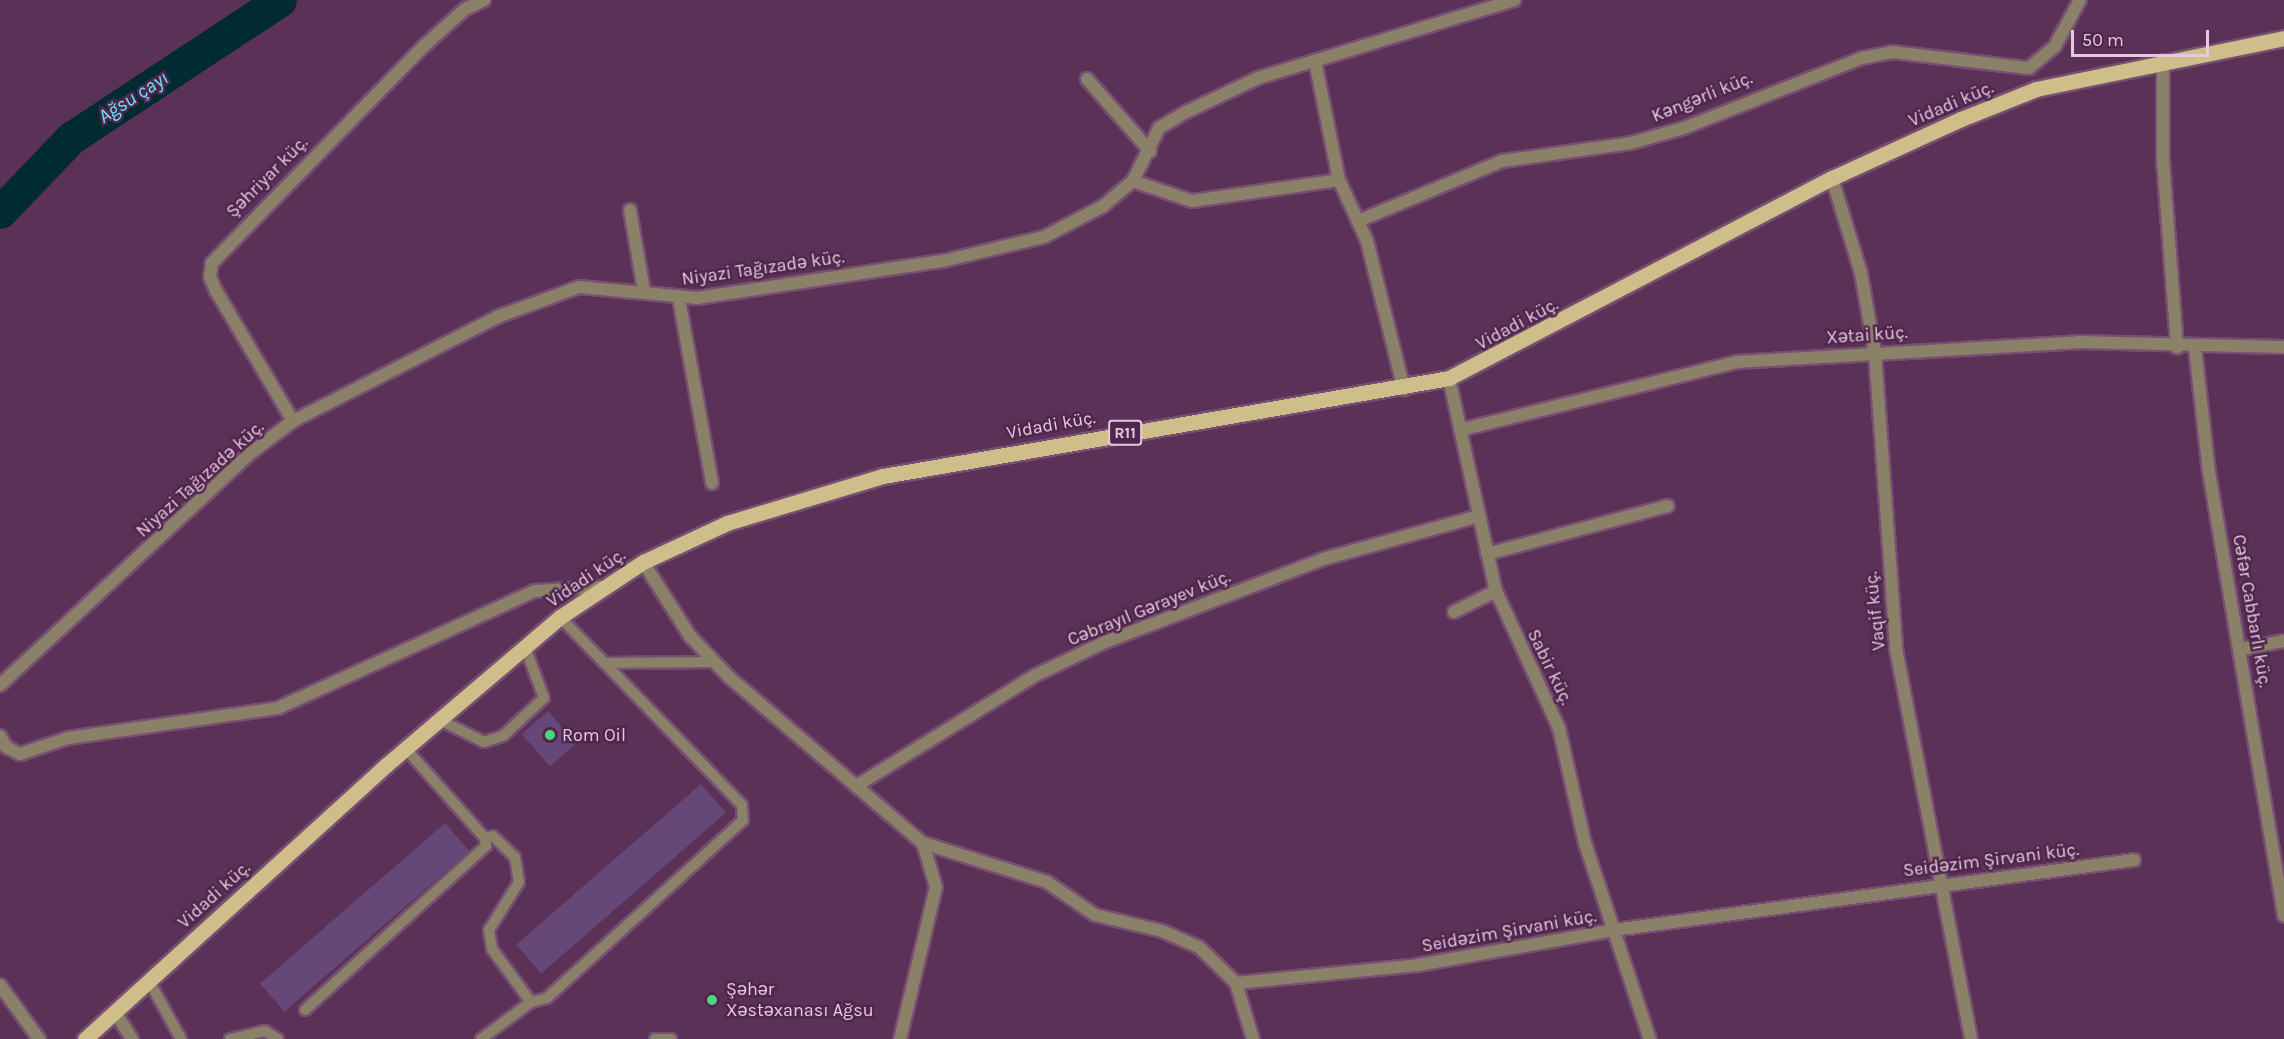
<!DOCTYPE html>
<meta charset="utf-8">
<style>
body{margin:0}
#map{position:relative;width:2284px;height:1039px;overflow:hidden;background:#5b3157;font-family:Karla,sans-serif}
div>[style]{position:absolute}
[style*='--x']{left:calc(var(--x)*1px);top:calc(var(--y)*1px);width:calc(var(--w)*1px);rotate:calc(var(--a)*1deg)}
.river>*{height:33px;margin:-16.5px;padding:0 16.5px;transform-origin:16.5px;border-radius:16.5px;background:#012b32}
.building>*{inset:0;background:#654878;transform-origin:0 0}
.roads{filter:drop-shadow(2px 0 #764f72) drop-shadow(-2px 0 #764f72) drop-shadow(0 2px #764f72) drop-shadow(0 -2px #764f72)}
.service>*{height:10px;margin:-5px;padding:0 5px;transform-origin:5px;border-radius:5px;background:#8a8168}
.minor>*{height:12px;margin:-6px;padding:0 6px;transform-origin:6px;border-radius:6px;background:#8a8168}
.primary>*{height:15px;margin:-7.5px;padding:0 7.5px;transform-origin:7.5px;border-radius:7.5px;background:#cfbd8a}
.dots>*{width:16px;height:16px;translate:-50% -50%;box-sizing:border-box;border:3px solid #50264c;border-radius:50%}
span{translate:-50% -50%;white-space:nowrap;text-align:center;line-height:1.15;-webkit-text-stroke:5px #50264c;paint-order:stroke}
.shield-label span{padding:2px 4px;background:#50264c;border:2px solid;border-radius:4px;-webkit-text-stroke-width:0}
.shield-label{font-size:16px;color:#e4c9df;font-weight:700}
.street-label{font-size:18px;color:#e4c9df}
.poi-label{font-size:18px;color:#e4c9df}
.left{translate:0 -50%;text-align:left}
.water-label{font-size:20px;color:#68e5fb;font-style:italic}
.scale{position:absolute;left:2071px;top:30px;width:138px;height:27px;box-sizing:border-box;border:3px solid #e4c9df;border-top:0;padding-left:8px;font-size:18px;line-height:21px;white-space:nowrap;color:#e4c9df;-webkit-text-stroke:4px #50264c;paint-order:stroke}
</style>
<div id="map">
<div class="river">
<i style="--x:0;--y:212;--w:103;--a:-46.2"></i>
<i style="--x:71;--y:138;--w:250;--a:-33.4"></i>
</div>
<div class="building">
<i style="left:548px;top:711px;width:43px;height:35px;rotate:49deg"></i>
<i style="left:701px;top:784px;width:38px;height:245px;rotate:49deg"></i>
<i style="left:445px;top:823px;width:37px;height:245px;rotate:49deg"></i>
</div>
<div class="roads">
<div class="service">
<i style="--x:604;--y:663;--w:111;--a:-0.5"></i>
<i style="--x:440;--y:720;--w:49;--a:26.6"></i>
<i style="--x:484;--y:742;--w:20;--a:-18"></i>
<i style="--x:503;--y:736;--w:56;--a:-42.8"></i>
<i style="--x:544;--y:698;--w:54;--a:-110.4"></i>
<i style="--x:485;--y:838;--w:8;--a:-14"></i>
<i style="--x:493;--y:836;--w:30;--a:44"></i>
<i style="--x:515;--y:857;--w:25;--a:81"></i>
<i style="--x:519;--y:882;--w:57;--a:122"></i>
<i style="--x:489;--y:930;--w:19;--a:81"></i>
<i style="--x:492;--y:949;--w:66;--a:53.7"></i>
<i style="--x:531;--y:1002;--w:16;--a:-14"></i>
<i style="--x:547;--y:998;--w:265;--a:-42.2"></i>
<i style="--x:743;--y:820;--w:15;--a:-94"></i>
<i style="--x:742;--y:805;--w:262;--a:-134.1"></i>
<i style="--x:149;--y:981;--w:66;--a:61.1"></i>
<i style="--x:305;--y:1010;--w:244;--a:-42.2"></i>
<i style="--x:486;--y:846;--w:8;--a:-97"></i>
<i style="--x:485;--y:838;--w:119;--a:-131.6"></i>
<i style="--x:230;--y:1039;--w:36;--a:-13"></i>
<i style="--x:265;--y:1031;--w:15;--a:32"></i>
<i style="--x:481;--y:1039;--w:62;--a:-36.5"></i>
<i style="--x:655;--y:1039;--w:16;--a:0"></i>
</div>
<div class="minor">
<i style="--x:1315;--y:61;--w:121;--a:78.6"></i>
<i style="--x:1339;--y:180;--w:67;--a:65.3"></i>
<i style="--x:1367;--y:241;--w:153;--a:76"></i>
<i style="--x:2163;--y:61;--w:99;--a:90"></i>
<i style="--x:2163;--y:160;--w:188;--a:85.7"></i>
<i style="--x:1087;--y:79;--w:96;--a:48.8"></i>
<i style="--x:1832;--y:178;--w:99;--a:73"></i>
<i style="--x:1861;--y:273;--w:81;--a:80.1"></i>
<i style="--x:1875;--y:353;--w:297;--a:85.9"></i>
<i style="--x:1896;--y:649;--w:397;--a:79.1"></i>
<i style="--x:1133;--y:181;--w:62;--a:18.7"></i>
<i style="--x:1192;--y:201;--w:148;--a:-8.1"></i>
<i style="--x:630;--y:210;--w:82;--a:80.2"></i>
<i style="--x:1358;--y:221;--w:156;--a:-22.6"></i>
<i style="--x:1502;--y:161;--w:130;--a:-7.9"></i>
<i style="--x:1631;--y:143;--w:55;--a:-15.8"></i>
<i style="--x:1684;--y:128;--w:191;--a:-21.5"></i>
<i style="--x:1862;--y:58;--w:31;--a:-11"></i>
<i style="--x:1892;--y:52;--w:138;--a:6.7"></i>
<i style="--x:2029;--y:68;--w:34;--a:-40"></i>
<i style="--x:2055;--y:46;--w:52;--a:-61.5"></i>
<i style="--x:679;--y:299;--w:187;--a:79.8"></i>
<i style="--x:2195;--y:348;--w:125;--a:83.6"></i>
<i style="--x:2209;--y:472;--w:450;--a:80.4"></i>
<i style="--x:1449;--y:378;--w:218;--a:77.6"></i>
<i style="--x:1496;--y:591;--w:151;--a:65.3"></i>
<i style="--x:1559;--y:728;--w:118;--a:77.3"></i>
<i style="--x:1585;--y:843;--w:206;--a:71.7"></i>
<i style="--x:293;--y:421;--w:151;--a:-120.6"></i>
<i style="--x:216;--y:291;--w:15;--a:-113"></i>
<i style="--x:210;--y:277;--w:14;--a:-82"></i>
<i style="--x:212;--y:263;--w:303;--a:-45.7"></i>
<i style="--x:424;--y:46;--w:55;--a:-42.1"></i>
<i style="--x:465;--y:9;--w:21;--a:-25"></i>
<i style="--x:1460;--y:430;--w:284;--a:-13.8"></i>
<i style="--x:1736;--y:362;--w:344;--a:-3.3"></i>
<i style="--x:2079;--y:342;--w:205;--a:1.4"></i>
<i style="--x:1487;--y:554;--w:187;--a:-14.9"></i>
<i style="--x:643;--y:562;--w:88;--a:57.6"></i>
<i style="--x:690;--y:636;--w:57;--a:46.4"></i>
<i style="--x:729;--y:677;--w:255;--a:40.6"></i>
<i style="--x:923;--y:843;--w:46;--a:73.5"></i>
<i style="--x:936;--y:887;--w:156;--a:103.3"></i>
<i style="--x:1454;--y:612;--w:47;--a:-26.6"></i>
<i style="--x:2242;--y:649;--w:43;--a:-10.8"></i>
<i style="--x:0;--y:685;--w:343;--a:-42.8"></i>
<i style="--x:252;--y:452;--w:51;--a:-37.1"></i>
<i style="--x:293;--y:421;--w:229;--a:-27"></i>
<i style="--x:497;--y:317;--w:87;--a:-20.1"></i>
<i style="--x:579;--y:287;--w:119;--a:5.3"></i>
<i style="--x:697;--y:298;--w:249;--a:-8.6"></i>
<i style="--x:943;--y:261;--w:104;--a:-13.4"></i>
<i style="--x:1044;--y:237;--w:67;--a:-27.7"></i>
<i style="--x:1103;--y:206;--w:39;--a:-40"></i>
<i style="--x:1133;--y:181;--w:59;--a:-63.9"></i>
<i style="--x:1159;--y:128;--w:31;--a:-31"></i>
<i style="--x:1186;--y:112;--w:80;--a:-25.3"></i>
<i style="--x:1258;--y:78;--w:268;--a:-16.9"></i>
<i style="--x:0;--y:736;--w:13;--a:61"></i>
<i style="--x:6;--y:747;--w:16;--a:27"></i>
<i style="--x:20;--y:754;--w:51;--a:-18.4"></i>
<i style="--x:68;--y:738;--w:212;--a:-8.1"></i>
<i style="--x:278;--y:708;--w:282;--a:-24.5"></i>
<i style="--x:535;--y:591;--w:66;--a:-3.5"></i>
<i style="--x:856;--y:786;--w:211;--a:-31.7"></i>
<i style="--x:1036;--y:675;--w:76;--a:-25.6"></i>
<i style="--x:1105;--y:642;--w:233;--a:-20.8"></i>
<i style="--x:1323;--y:559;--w:162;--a:-15.4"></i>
<i style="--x:923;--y:843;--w:130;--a:17.5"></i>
<i style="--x:1047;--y:882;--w:58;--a:34.5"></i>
<i style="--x:1095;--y:915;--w:69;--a:13.4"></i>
<i style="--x:1162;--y:931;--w:40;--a:23.4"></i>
<i style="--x:1199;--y:947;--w:52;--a:44.2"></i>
<i style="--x:1236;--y:983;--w:183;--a:-5.6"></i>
<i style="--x:1418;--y:965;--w:199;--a:-10.1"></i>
<i style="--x:1614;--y:930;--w:525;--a:-7.67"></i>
<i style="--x:1236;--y:983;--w:59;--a:73.1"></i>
<i style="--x:0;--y:985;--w:67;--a:54.2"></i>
<i style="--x:115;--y:1012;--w:32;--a:58"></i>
</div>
<div class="primary">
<i style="--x:85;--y:1039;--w:406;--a:-42.3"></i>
<i style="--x:385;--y:766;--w:230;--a:-40.4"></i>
<i style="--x:560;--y:617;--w:100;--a:-33.5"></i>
<i style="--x:643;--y:562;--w:93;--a:-24.9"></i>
<i style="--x:727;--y:523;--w:163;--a:-16.8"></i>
<i style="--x:883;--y:476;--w:574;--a:-9.82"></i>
<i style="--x:1449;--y:378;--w:432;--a:-27.6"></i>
<i style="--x:1832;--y:178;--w:142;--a:-24.6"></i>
<i style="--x:1961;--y:119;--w:81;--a:-21.8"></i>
<i style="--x:2036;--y:89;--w:253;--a:-11.6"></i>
</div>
</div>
<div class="dots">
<i style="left:550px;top:735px;background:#48d779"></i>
<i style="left:712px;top:1000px;background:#48d779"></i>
</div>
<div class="shield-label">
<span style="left:1125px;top:433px">R11</span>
</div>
<div class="street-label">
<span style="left:1702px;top:97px;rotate:-22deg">Kəngərli küç.</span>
<span style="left:1951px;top:104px;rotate:-23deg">Vidadi küç.</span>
<span style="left:267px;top:177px;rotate:-45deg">Şəhriyar küç.</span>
<span style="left:763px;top:268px;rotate:-8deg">Niyazi Tağızadə küç.</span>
<span style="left:1517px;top:324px;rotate:-28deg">Vidadi küç.</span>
<span style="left:1867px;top:335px;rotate:-4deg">Xətai küç.</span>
<span style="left:1051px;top:425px;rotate:-10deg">Vidadi küç.</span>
<span style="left:200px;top:479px;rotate:-42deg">Niyazi Tağızadə küç.</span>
<span style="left:586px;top:578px;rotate:-34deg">Vidadi küç.</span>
<span style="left:1149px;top:608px;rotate:-22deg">Cəbrayıl Gərayev küç.</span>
<span style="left:1875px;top:611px;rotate:-96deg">Vaqif küç.</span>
<span style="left:2252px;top:611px;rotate:80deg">Cəfər Cabbarlı küç.</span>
<span style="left:1550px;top:667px;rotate:64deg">Sabir küç.</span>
<span style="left:1991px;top:860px;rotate:-7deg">Seidəzim Şirvani küç.</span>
<span style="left:214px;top:895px;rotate:-42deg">Vidadi küç.</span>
<span style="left:1509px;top:931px;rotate:-10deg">Seidəzim Şirvani küç.</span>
</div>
<div class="poi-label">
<span class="left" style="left:562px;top:735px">Rom Oil</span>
<span class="left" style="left:726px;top:1000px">Şəhər<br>Xəstəxanası Ağsu</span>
</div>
<div class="water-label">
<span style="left:133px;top:97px;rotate:-33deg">Ağsu çayı</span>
</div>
<div class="scale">50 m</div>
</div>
